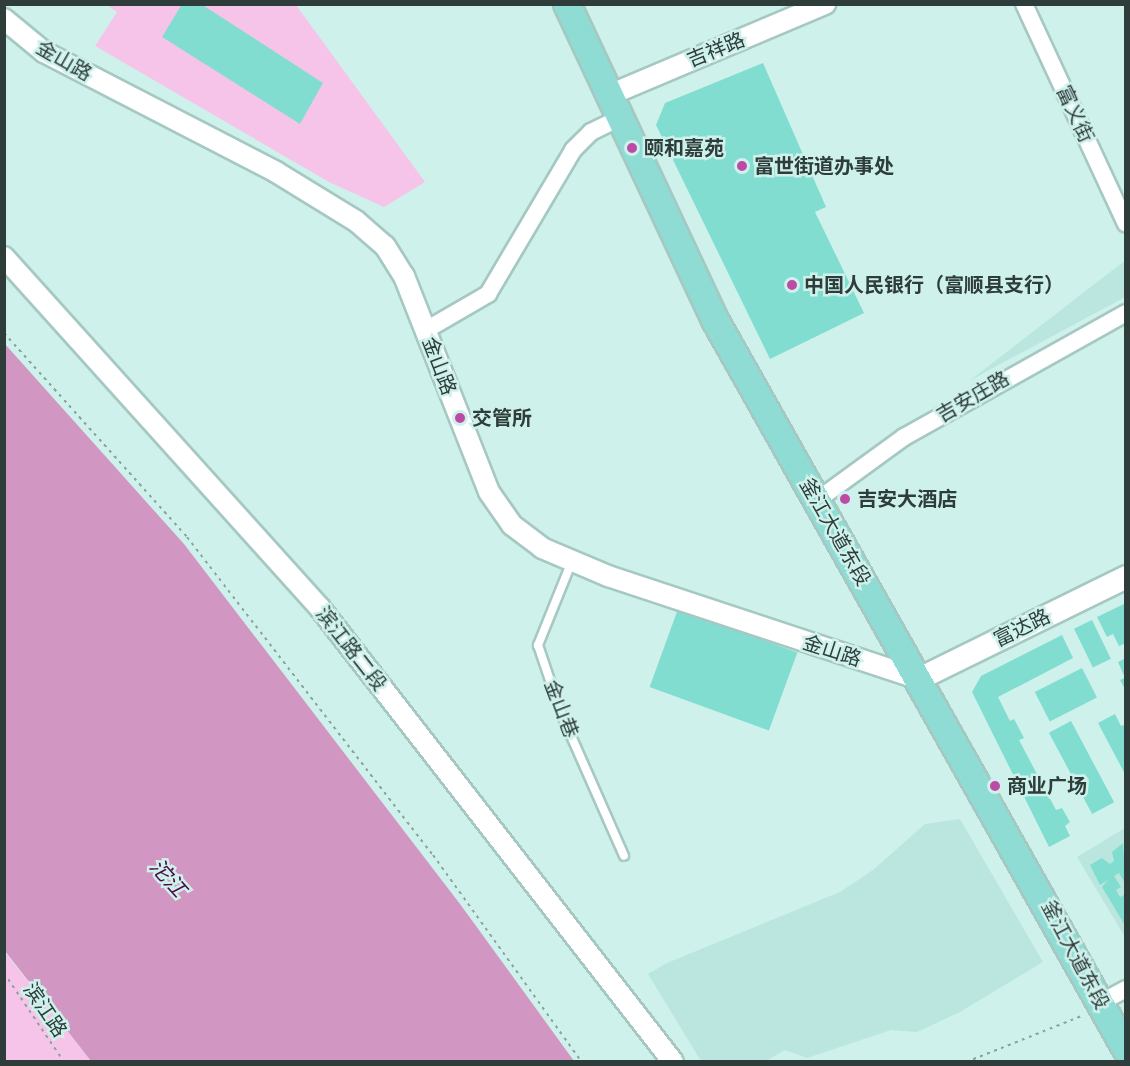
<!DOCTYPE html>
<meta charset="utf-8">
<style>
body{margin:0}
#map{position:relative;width:1130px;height:1066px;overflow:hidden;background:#cef1eb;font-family:"Public Sans","Noto Sans SC",sans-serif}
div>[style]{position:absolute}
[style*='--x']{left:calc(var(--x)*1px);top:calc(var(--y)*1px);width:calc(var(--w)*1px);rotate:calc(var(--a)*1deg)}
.built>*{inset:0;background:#bae6df}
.green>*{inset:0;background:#f7c4e9}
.water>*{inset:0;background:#d197c2}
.building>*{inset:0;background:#82ddd1;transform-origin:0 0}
.path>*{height:2px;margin-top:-1px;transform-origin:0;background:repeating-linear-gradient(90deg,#89a39f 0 3px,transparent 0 7.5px)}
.roads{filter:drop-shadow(2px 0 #a6c8c3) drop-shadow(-2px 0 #a6c8c3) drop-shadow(0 2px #a6c8c3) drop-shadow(0 -2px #a6c8c3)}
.service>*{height:8px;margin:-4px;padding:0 4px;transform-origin:4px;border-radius:4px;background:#fff}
.minor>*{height:16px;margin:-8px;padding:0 8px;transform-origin:8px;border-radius:8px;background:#fff}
.tertiary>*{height:20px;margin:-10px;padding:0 10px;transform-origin:10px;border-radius:10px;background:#fff}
.secondary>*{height:22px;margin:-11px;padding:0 11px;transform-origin:11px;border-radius:11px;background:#fff}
.primary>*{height:26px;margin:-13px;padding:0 13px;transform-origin:13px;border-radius:13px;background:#8fdcd4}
.dots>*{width:16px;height:16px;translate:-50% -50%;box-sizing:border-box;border:3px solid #cef1eb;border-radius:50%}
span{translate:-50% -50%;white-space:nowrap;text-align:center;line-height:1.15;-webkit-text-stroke:5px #cef1eb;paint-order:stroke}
.street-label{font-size:20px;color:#2e3c3a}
.poi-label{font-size:20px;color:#2e3c3a;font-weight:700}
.left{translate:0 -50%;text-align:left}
.water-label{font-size:21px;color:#4c0641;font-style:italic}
.frame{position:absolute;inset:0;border:6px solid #2e3c3a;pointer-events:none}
</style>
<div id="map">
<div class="built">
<i style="clip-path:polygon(1125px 261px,1125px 297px,969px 381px,1118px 266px)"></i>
<i style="clip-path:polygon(960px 819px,1043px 962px,960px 1012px,917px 1032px,891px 1030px,807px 1058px,785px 1050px,766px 1061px,701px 1061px,648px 974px,667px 963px,840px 892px,873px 870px,925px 824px)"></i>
<i style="clip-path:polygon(1125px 828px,1125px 937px,1077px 857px)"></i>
</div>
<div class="green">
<i style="clip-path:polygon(107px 5px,296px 5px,425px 182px,384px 207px,329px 182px,95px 46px,117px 12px)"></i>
<i style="clip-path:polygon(4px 951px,88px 1057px,91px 1061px,5px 1061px)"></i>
</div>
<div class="water">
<i style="clip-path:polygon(4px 343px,184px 544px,460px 904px,574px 1061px,91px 1061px,5px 951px)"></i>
</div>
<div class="building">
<i style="clip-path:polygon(182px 4px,201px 4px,323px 83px,300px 124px,162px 37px)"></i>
<i style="clip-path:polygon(763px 63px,826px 207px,815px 212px,864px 313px,770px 359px,656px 125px,665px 103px)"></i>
<i style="clip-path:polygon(1126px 603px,1126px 643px,1119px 646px,1113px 634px,1107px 637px,1097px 617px)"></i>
<i style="left:678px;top:609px;width:127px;height:83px;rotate:20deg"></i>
<i style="left:1092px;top:620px;width:43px;height:20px;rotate:64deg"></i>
<i style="clip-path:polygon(1062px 635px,1073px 658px,998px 697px,1010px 721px,1014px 719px,1024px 738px,1019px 740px,1056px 810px,1062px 808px,1070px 822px,1065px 826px,1070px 836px,1049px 847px,972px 692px,981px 676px)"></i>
<i style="clip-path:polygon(1126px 658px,1126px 691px,1120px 680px,1125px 678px,1118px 662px)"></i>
<i style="left:1082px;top:668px;width:33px;height:53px;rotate:63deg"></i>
<i style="clip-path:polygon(1115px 714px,1121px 726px,1126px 724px,1126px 776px,1098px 723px)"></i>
<i style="left:1071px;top:721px;width:92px;height:25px;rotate:62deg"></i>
<i style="clip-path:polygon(1123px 843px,1126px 885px,1119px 873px,1114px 876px,1121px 887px,1116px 890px,1120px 897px,1126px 894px,1126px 927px,1102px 887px,1108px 880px,1100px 885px,1090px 865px,1102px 858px,1110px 864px,1114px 861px,1112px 852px)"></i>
</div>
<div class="path">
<i style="--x:4;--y:333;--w:274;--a:48.1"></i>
<i style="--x:187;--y:537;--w:402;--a:52.3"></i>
<i style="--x:433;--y:855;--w:255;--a:54.3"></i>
<i style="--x:4;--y:973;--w:107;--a:56"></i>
<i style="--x:966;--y:1062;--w:127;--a:-21.7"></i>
</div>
<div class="roads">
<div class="service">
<i style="--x:572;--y:561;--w:91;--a:112"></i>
<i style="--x:538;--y:645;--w:72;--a:71.3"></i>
<i style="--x:561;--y:713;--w:156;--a:66.2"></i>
</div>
<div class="minor">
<i style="--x:1024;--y:4;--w:242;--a:65.1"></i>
<i style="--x:426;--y:330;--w:72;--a:-30.1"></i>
<i style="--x:488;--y:294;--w:167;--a:-59.4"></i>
<i style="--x:573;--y:150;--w:25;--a:-45"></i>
<i style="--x:591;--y:132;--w:30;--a:-26"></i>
<i style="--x:827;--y:493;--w:95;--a:-36"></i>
<i style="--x:904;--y:437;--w:254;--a:-29.2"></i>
<i style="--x:1109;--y:998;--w:19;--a:-28"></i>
</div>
<div class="tertiary">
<i style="--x:4;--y:19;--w:52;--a:39.5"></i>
<i style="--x:44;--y:52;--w:261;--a:27.3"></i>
<i style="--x:276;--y:172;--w:94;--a:31.5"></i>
<i style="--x:356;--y:221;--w:38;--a:41"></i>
<i style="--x:385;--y:246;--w:36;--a:58"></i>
<i style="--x:404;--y:276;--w:232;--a:68.5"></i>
<i style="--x:489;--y:492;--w:40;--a:55.1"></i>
<i style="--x:512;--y:525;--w:38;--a:37"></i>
<i style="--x:542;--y:548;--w:72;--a:23"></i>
<i style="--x:608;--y:576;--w:328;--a:18.3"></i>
<i style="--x:607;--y:96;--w:237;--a:-22.9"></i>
<i style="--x:4;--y:257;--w:472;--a:48"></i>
<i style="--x:320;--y:608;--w:575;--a:52.13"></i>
</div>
<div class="secondary">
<i style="--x:919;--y:679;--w:231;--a:-26.2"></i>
</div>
<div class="primary">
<i style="--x:567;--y:4;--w:349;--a:64.9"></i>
<i style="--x:715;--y:320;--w:837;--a:60.59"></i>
</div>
</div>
<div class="dots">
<i style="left:632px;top:148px;background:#bd4ba6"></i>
<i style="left:742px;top:166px;background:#bd4ba6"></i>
<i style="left:792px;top:285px;background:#bd4ba6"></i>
<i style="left:460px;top:418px;background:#bd4ba6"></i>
<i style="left:845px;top:499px;background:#bd4ba6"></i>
<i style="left:995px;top:786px;background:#bd4ba6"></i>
</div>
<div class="street-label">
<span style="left:716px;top:50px;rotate:-22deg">吉祥路</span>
<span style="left:64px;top:61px;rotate:30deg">金山路</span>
<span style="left:1075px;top:114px;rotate:65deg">富义街</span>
<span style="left:439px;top:366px;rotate:69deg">金山路</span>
<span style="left:973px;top:397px;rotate:-30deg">吉安庄路</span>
<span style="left:835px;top:532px;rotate:60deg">釜江大道东段</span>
<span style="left:1022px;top:628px;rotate:-26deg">富达路</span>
<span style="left:351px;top:649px;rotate:52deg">滨江路二段</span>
<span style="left:832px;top:651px;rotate:18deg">金山路</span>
<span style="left:561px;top:709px;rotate:69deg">金山巷</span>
<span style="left:1075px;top:955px;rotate:62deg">釜江大道东段</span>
<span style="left:45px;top:1010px;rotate:56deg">滨江路</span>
</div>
<div class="poi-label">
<span class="left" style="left:644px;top:148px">颐和嘉苑</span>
<span class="left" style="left:754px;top:166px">富世街道办事处</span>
<span class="left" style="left:804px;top:285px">中国人民银行（富顺县支行）</span>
<span class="left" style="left:472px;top:418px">交管所</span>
<span class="left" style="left:857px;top:499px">吉安大酒店</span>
<span class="left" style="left:1007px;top:786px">商业广场</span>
</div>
<div class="water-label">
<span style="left:168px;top:878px;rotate:48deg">沱江</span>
</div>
<div class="frame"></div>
</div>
